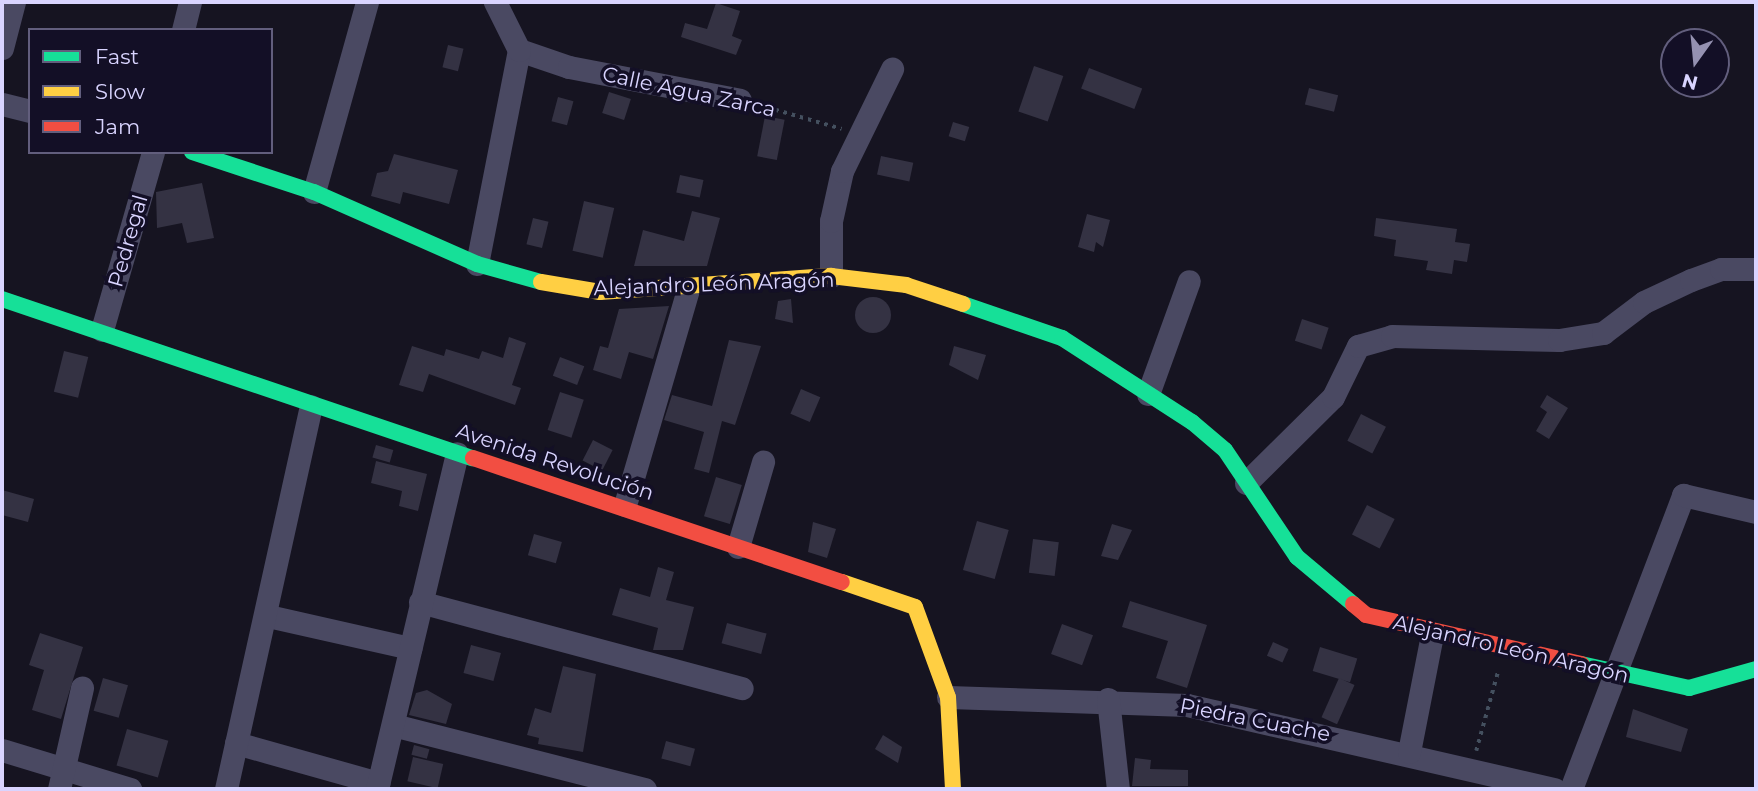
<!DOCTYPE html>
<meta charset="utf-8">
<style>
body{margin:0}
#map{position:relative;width:1758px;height:791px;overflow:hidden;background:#161421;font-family:Montserrat,sans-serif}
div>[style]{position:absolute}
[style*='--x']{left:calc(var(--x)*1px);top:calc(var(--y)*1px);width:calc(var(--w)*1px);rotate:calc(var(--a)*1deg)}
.building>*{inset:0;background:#343243;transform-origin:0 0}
.round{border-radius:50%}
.path>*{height:3.5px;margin-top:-1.75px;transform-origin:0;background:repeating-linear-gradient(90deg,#44505f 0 3.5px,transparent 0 8.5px)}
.street>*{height:23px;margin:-11.5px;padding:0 11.5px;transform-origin:11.5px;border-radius:11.5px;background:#4a4962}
.fast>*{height:16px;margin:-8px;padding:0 8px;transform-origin:8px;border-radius:8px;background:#16e098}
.slow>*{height:16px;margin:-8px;padding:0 8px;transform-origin:8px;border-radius:8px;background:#ffcf43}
.jam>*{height:16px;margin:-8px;padding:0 8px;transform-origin:8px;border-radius:8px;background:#f24e42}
span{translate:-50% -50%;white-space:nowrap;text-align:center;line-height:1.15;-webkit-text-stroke:7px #130f26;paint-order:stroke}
.street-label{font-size:21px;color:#d9d4ff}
.frame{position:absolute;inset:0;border:4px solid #d9d4ff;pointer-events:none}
.legend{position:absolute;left:28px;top:28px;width:245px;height:126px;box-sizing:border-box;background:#130f26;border:2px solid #625e7d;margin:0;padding:9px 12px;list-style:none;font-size:21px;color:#d9d4ff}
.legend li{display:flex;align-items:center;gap:14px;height:35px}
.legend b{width:35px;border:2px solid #625e7d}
.north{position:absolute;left:1660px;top:28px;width:70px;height:70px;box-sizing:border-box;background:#130f26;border:2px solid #625e7d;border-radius:50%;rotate:195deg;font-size:19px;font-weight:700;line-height:28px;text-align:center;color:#d9d4ff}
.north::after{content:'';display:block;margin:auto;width:24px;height:32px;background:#9591b1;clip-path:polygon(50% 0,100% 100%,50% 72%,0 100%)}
</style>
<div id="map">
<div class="building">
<i style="clip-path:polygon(716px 3px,740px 11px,732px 36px,742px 40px,736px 55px,681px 37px,685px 23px,707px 29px)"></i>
<i style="left:448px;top:45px;width:16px;height:23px;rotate:14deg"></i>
<i style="left:1034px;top:66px;width:31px;height:48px;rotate:19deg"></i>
<i style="left:1089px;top:68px;width:57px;height:22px;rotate:21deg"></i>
<i style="left:1309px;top:88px;width:30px;height:17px;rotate:14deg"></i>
<i style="left:609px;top:92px;width:23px;height:22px;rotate:18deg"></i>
<i style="left:558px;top:97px;width:16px;height:25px;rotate:15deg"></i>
<i style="left:765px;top:116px;width:20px;height:41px;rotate:11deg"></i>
<i style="left:953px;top:122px;width:17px;height:15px;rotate:17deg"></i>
<i style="clip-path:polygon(394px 154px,458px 170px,449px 204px,403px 192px,400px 204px,371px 196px,377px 173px,388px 171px)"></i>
<i style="left:881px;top:156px;width:33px;height:19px;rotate:12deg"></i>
<i style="left:680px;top:175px;width:24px;height:18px;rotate:12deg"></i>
<i style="clip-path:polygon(202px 183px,214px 238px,187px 243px,182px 223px,157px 228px,156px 192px)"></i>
<i style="left:584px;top:201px;width:31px;height:51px;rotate:13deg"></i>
<i style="clip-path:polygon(692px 211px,720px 218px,707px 266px,634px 266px,643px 230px,684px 241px)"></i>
<i style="clip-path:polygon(1087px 214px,1110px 220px,1103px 247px,1096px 242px,1094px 252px,1078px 247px)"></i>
<i style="left:533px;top:218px;width:16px;height:27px;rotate:14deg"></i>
<i style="clip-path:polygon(1376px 218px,1457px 229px,1455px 242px,1470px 244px,1467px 262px,1454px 260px,1452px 274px,1426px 270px,1428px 261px,1394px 256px,1396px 240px,1374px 236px)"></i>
<i class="round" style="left:855px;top:297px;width:36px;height:36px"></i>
<i style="clip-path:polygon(791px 299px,793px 323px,775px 319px,778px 301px)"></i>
<i style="clip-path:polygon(669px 306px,653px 359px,629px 352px,621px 379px,593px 370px,600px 346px,608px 348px,619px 309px)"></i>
<i style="left:1302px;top:319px;width:28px;height:23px;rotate:18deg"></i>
<i style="clip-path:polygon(509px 337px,526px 343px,512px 385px,521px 388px,515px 405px,429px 374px,423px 392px,399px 385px,412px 346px,444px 356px,446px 349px,479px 359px,482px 351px,503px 358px)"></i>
<i style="clip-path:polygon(729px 340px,761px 346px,735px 425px,722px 421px,709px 473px,694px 469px,704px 432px,664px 420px,672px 395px,712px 406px)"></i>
<i style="clip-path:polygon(954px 346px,986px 355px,978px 380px,949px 365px)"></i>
<i style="left:64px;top:351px;width:25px;height:42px;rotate:14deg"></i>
<i style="left:560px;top:357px;width:26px;height:20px;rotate:21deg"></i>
<i style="left:801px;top:389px;width:21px;height:27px;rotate:23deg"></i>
<i style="left:560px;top:392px;width:25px;height:40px;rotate:18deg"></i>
<i style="clip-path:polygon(1547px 395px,1568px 408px,1549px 439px,1536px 431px,1547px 412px,1540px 407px)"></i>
<i style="left:1361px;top:414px;width:28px;height:30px;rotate:27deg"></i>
<i style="left:593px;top:440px;width:22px;height:23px;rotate:27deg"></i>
<i style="left:376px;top:445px;width:18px;height:13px;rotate:16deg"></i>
<i style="clip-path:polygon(376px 461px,427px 474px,418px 511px,399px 506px,402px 491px,371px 483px)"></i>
<i style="left:716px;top:477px;width:27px;height:41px;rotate:17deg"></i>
<i style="clip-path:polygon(2px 490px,34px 499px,28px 522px,2px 515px)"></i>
<i style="left:1367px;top:505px;width:31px;height:33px;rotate:27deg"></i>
<i style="left:977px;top:521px;width:33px;height:51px;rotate:16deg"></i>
<i style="clip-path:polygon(813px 522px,836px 529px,827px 558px,808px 552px)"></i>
<i style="clip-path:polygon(1112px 524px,1132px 530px,1118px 560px,1101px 556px)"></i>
<i style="left:534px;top:534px;width:29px;height:22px;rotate:16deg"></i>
<i style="left:1033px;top:539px;width:26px;height:34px;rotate:7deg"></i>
<i style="clip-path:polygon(658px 567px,674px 572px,666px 600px,694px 607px,683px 650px,653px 650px,658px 628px,612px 615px,620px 588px,650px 597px)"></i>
<i style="clip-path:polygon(1130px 601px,1207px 625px,1187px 688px,1156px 678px,1168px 641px,1122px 627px)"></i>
<i style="left:727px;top:623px;width:41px;height:21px;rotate:15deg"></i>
<i style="left:1062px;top:624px;width:33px;height:32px;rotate:20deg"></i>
<i style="clip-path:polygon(40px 633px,83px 647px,61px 719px,32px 710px,44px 670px,29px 665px)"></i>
<i style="left:1273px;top:642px;width:17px;height:15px;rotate:24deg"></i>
<i style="left:471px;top:645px;width:31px;height:29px;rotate:15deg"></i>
<i style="left:1320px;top:647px;width:39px;height:25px;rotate:17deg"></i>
<i style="clip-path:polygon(563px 666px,596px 674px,583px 752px,538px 744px,539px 738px,527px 735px,535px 708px,551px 713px)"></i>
<i style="left:103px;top:678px;width:26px;height:34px;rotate:16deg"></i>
<i style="left:1339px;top:678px;width:17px;height:43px;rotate:24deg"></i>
<i style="clip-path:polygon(427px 690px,452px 704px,446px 724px,409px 715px,416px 693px)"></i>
<i style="clip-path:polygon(1633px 709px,1688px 729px,1681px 752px,1626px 737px)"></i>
<i style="left:127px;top:729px;width:43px;height:38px;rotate:16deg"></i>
<i style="clip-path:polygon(883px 735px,902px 747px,898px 763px,875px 749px)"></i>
<i style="left:666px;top:741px;width:30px;height:18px;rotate:15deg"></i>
<i style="left:414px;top:745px;width:16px;height:10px;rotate:15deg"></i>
<i style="left:413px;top:757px;width:31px;height:25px;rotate:13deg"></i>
<i style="clip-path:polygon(1135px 758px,1151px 760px,1150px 769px,1188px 770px,1188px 786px,1132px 786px)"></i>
</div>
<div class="path">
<i style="--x:759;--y:105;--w:86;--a:16.1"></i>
<i style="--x:1476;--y:751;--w:83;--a:-74.6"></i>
</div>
<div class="street">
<i style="--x:183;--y:30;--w:29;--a:-76"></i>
<i style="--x:2;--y:48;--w:48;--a:-75.4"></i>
<i style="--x:519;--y:50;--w:53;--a:18.8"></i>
<i style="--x:569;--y:67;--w:174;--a:10.9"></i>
<i style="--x:2;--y:104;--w:29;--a:14"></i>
<i style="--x:314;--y:192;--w:197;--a:-74.4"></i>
<i style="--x:477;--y:264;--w:218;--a:-78.9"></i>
<i style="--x:519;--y:50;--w:54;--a:-116.6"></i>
<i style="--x:831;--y:276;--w:55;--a:-90"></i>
<i style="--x:831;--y:221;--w:51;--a:-77.6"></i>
<i style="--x:842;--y:171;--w:114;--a:-63.9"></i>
<i style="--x:102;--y:330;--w:185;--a:-74"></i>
<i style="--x:1148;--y:394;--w:120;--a:-70.1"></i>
<i style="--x:1246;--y:483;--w:122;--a:-44.7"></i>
<i style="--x:1333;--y:397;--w:57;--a:-63.9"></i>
<i style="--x:1358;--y:346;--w:35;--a:-16"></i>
<i style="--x:1392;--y:336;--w:167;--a:1.4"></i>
<i style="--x:1559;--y:340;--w:45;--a:-9"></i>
<i style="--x:1603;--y:333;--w:51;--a:-37.1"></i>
<i style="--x:1644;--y:302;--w:52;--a:-25.1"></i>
<i style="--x:1691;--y:280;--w:32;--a:-20"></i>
<i style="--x:1721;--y:269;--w:35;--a:0"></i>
<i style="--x:625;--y:505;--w:225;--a:-73.7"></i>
<i style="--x:738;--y:547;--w:89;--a:-73.6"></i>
<i style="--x:420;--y:602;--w:333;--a:15"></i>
<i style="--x:268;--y:616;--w:146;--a:12.7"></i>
<i style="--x:948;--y:697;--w:239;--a:1.9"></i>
<i style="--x:1187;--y:705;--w:377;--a:12.9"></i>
<i style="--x:1108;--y:699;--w:91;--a:83.7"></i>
<i style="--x:393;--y:725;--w:260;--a:14.3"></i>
<i style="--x:236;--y:743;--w:148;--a:15.7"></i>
<i style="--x:2;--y:750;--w:134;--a:16.9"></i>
<i style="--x:1409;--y:752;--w:119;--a:-78.9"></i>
<i style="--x:59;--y:789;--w:104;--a:-77.2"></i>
<i style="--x:226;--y:789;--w:392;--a:-77.5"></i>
<i style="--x:377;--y:789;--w:345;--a:-76.6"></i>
<i style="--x:1571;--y:789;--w:315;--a:-69.1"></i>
<i style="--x:1683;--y:495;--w:75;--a:13.1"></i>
</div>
<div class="fast">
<i style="--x:192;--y:152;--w:128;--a:18.2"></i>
<i style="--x:314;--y:192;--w:178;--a:23.8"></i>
<i style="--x:477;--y:264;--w:66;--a:15.7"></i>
<i style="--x:2;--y:299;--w:497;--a:18.7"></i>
<i style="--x:963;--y:304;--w:105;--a:19"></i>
<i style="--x:1062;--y:338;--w:155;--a:32.9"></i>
<i style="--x:1192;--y:422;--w:43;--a:40.3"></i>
<i style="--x:1225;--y:450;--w:129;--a:56.1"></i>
<i style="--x:1297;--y:557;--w:73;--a:40"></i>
<i style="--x:1581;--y:664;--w:111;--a:12.5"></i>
<i style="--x:1689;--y:688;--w:70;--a:-15.8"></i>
</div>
<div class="slow">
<i style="--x:541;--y:282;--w:60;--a:9.6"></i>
<i style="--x:600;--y:292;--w:232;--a:-4"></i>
<i style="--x:831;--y:276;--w:76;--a:6.8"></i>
<i style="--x:906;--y:285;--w:60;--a:18.4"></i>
<i style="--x:842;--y:582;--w:77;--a:18.9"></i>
<i style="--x:915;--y:607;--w:96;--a:69.9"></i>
<i style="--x:948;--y:697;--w:92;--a:86.9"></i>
</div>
<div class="jam">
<i style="--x:473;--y:458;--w:389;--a:18.6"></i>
<i style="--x:1353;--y:604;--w:17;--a:40"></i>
<i style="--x:1366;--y:615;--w:221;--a:12.8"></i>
</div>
<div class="street-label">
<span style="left:689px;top:92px;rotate:12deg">Calle Agua Zarca</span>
<span style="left:128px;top:241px;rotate:-74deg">Pedregal</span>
<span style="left:714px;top:284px;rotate:-2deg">Alejandro León Aragón</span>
<span style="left:555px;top:462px;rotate:18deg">Avenida Revolución</span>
<span style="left:1511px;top:649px;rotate:13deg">Alejandro León Aragón</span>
<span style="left:1255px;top:720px;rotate:11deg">Piedra Cuache</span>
</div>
<div class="frame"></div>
<ul class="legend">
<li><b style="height:9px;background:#16e098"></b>Fast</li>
<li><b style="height:9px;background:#ffcf43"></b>Slow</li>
<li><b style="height:9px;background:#f24e42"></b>Jam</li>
</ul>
<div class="north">N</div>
</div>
